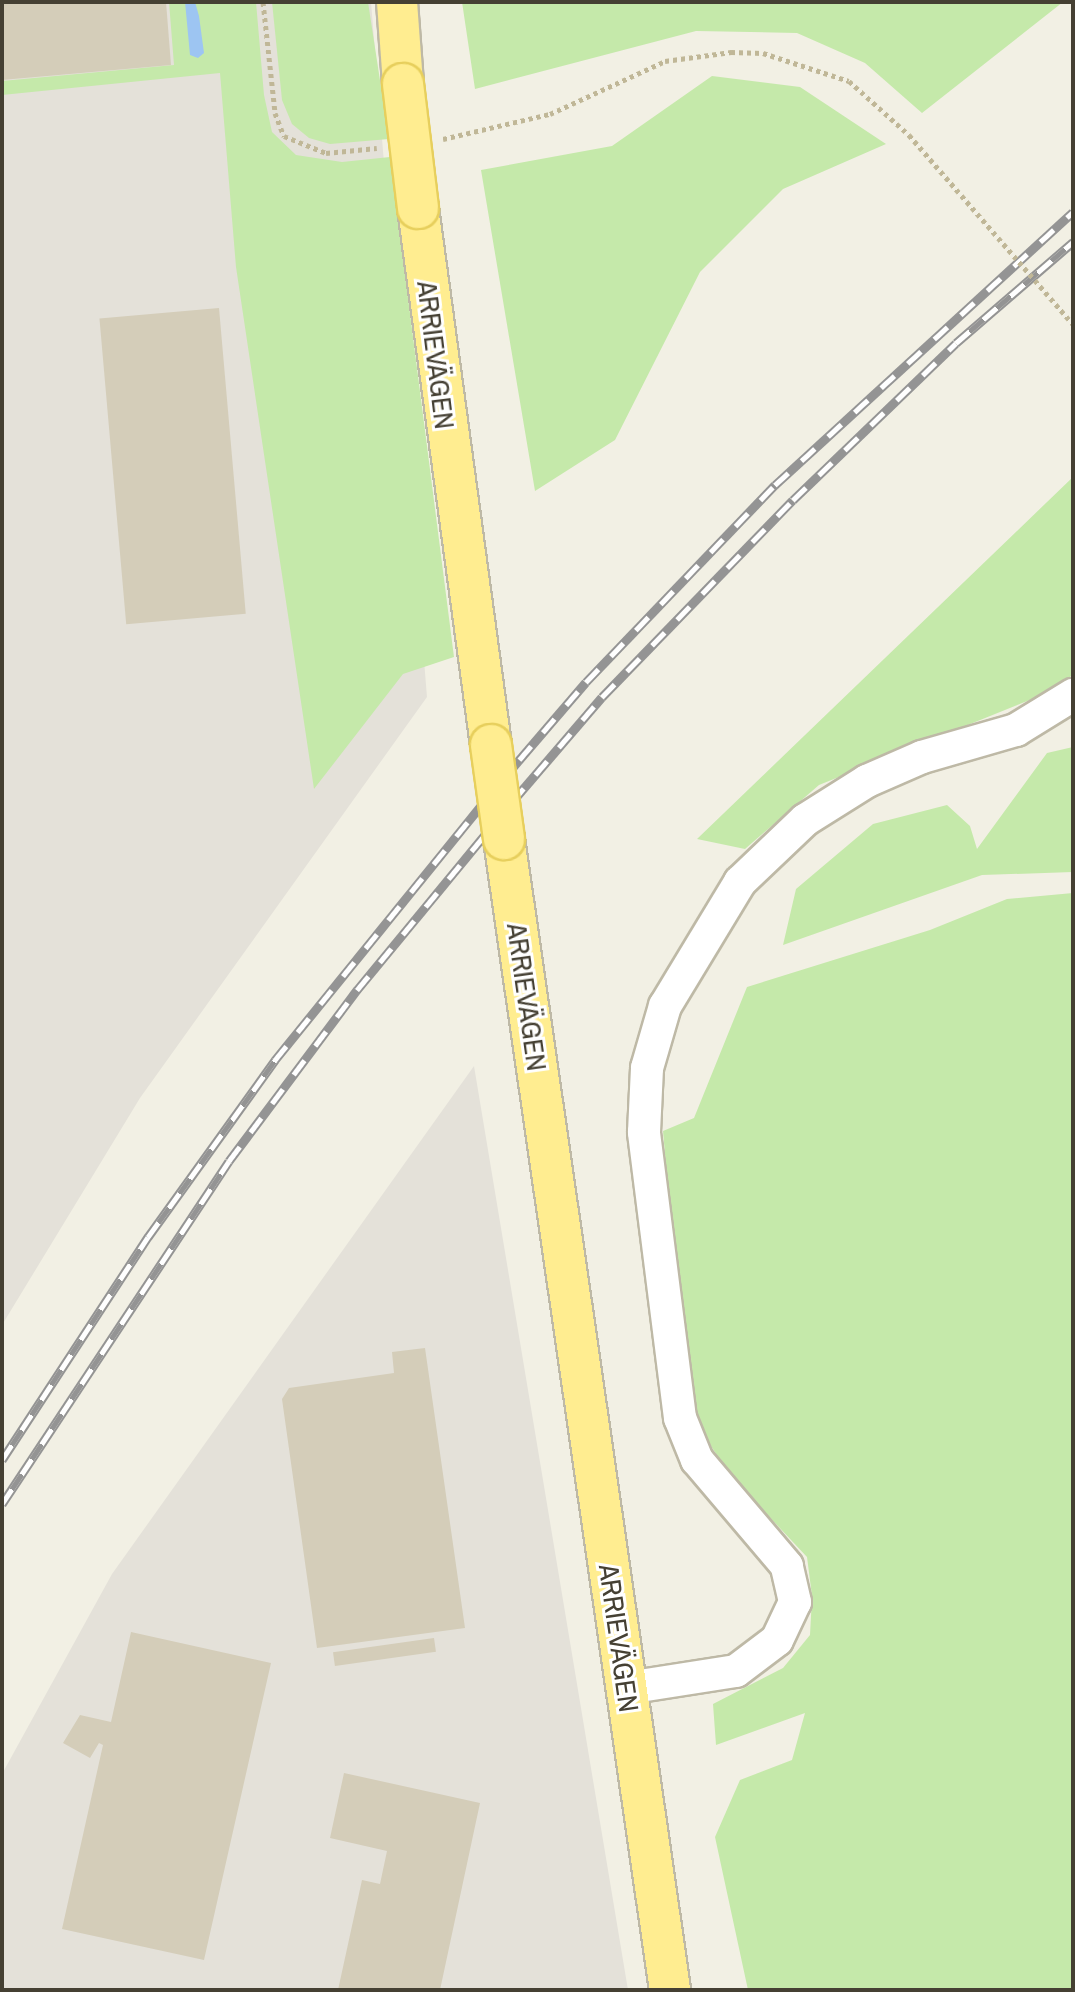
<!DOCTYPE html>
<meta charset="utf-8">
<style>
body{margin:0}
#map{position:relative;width:1075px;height:1992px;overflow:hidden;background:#f2f0e4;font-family:"Archivo Narrow",sans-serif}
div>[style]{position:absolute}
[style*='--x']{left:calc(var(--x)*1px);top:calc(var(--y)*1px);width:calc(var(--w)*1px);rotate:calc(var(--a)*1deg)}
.industrial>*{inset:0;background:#e4e1d9}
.green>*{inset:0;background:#c5e9aa}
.water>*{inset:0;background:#9dc5f2}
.building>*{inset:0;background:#d4cdb9;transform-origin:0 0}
.path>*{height:5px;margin-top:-2.5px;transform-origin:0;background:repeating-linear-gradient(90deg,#c0b797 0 4px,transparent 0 8px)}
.roads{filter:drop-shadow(2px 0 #beb9a6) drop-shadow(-2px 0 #beb9a6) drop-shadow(0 2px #beb9a6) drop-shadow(0 -2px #beb9a6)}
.minor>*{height:32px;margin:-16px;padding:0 16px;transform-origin:16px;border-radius:16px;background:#fff}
.major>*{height:40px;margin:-20px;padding:0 20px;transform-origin:20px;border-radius:20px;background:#ffed90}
.rail>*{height:9px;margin-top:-4.5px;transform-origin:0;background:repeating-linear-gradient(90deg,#fff 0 18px,#949494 0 36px);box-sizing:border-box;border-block:2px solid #949494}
.path-bridge>*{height:5px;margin-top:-2.5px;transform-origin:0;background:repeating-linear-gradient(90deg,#c0b797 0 4px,transparent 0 8px)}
.bridges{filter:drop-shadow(2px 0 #e7cf5d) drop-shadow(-2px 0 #e7cf5d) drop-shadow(0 2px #e7cf5d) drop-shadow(0 -2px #e7cf5d)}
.major-bridge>*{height:40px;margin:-20px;padding:0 20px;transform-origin:20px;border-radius:20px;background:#ffed90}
span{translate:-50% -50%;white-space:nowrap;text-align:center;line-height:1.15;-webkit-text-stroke:6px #fff;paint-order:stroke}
.street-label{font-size:28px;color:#454033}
.frame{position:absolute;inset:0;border:4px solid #454033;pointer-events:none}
</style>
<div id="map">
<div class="industrial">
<i style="clip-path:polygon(2px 2px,371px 2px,427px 697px,140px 1098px,2px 1325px)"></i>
<i style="clip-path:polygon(474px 1066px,628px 1990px,2px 1990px,2px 1774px,112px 1574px)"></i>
</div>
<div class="green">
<i style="clip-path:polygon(169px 2px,256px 2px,264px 95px,272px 132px,296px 155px,342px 162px,390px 157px,454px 657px,403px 674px,314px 789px,236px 267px,220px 73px,2px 95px,2px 81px,174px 65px)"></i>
<i style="clip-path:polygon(272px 2px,368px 2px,389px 139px,330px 144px,309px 138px,292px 124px,282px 100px)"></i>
<i style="clip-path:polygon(462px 2px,1063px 2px,922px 113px,865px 63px,797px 33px,696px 31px,475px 89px)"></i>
<i style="clip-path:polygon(712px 76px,800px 87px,886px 144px,783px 189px,700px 272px,615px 440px,535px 491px,481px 170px,612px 146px)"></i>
<i style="clip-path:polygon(1073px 477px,1073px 674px,1057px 689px,819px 785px,745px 849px,697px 839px)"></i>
<i style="clip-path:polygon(1073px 747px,1073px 872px,982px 875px,783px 945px,796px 889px,873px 824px,947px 805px,970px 826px,977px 849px,1047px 753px)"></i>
<i style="clip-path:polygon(1073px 893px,1073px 1990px,748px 1990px,715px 1837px,740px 1780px,792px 1760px,805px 1713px,716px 1745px,713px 1704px,783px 1668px,810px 1635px,812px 1596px,807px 1557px,731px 1476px,698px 1427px,683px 1361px,663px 1131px,694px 1118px,747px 987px,930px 930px,1007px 899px)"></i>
</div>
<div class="water">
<i style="clip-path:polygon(185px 2px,195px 2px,199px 16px,204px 53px,198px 58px,190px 55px)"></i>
</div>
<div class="building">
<i style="clip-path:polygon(2px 2px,166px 2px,171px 65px,2px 80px)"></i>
<i style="left:219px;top:308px;width:307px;height:120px;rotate:85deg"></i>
<i style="clip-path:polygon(425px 1348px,465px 1628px,317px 1648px,282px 1399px,289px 1388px,394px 1373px,392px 1352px)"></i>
<i style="clip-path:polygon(131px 1632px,271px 1663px,204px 1960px,62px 1929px,103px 1745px,99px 1743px,90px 1758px,63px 1743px,80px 1715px,111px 1722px)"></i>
<i style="left:434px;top:1638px;width:14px;height:102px;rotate:82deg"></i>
<i style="clip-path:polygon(344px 1773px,480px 1803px,440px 1990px,338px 1990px,362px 1880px,380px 1884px,387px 1851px,330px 1838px)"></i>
</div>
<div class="path">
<i style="--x:263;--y:2;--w:112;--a:83.8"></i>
<i style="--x:275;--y:113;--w:25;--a:69"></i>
<i style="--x:284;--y:136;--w:45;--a:22"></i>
<i style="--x:326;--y:153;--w:51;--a:-5.6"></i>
<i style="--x:443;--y:139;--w:110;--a:-13.2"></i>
<i style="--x:550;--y:114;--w:127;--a:-24.7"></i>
<i style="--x:665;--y:61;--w:67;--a:-7.8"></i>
<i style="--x:731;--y:52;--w:32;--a:2"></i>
<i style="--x:763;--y:53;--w:90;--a:18"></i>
<i style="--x:849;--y:81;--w:81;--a:42"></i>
</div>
<div class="roads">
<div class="minor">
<i style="--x:627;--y:1688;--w:110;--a:-8.9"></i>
<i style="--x:736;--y:1671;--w:51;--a:-37.1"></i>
<i style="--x:777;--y:1640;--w:42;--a:-64.7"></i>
<i style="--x:795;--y:1602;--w:37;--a:-103"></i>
<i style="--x:787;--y:1566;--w:139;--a:-130.3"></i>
<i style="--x:697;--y:1460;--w:45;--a:-112"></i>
<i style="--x:680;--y:1418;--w:288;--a:-97.2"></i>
<i style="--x:644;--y:1132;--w:64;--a:-87.3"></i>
<i style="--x:647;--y:1068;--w:65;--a:-73.8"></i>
<i style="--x:665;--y:1006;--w:145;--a:-58.8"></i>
<i style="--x:740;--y:882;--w:90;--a:-43.6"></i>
<i style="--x:805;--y:820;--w:73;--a:-32.2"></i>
<i style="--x:867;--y:781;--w:60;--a:-23.6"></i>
<i style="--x:922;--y:757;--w:98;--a:-16"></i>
<i style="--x:1016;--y:730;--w:67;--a:-31.6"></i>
</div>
<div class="major">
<i style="--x:397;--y:2;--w:82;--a:85.8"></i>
<i style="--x:418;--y:208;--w:542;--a:82.26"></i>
<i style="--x:504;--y:839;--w:1163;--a:81.79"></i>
</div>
</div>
<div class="rail">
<i style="--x:2;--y:1460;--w:267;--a:-56.8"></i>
<i style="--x:148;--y:1237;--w:218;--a:-54.3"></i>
<i style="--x:275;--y:1060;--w:351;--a:-51"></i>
<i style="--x:496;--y:787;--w:138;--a:-49.4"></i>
<i style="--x:586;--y:682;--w:273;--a:-46.2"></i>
<i style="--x:775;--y:485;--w:404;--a:-42.5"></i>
<i style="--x:2;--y:1504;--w:411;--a:-56.5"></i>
<i style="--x:229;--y:1161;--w:214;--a:-53.2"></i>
<i style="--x:357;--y:990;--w:244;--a:-50.5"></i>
<i style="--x:512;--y:802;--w:138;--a:-49.4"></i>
<i style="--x:602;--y:697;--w:274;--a:-45.9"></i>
<i style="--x:793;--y:500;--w:226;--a:-43.9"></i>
<i style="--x:956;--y:343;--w:155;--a:-40.8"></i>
</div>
<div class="path-bridge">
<i style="--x:909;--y:135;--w:250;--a:49.1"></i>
</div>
<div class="bridges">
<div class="major-bridge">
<i style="--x:403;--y:84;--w:125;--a:83.1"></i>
<i style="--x:491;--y:745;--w:95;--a:82.1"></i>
</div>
</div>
<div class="street-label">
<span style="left:436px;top:355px;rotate:83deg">ARRIEVÄGEN</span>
<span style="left:527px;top:997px;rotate:82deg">ARRIEVÄGEN</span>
<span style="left:619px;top:1638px;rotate:82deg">ARRIEVÄGEN</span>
</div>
<div class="frame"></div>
</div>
